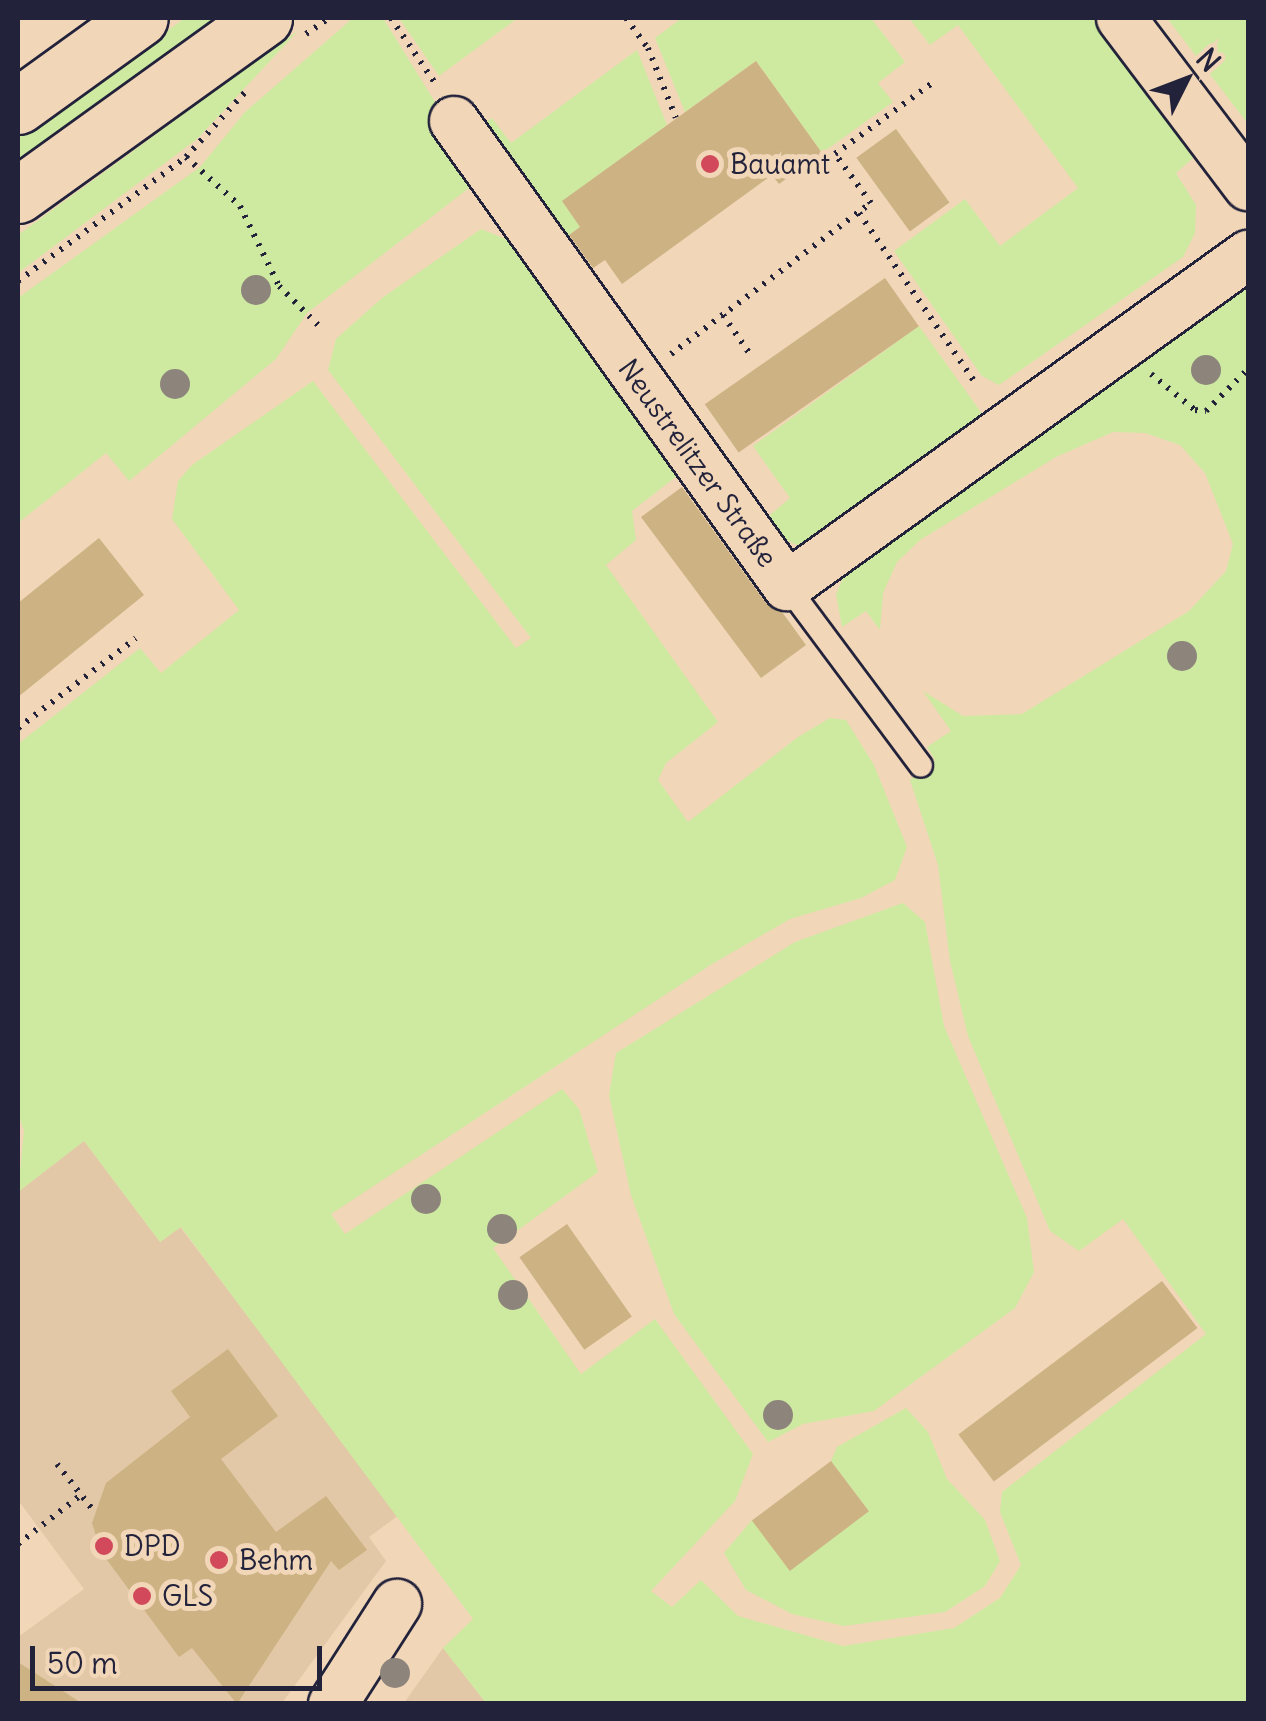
<!DOCTYPE html>
<meta charset="utf-8">
<style>
body{margin:0}
#map{position:relative;width:1266px;height:1721px;overflow:hidden;background:#f1d6b8;font-family:Delius,sans-serif}
div>[style]{position:absolute}
[style*='--x']{left:calc(var(--x)*1px);top:calc(var(--y)*1px);width:calc(var(--w)*1px);rotate:calc(var(--a)*1deg)}
.built>*{inset:0;background:#e2c8a6}
.green>*{inset:0;background:#ceeaa1}
.building>*{inset:0;background:#cdb283;transform-origin:0 0}
.path>*{height:6px;margin-top:-3px;transform-origin:0;background:repeating-linear-gradient(90deg,#22223b 0 2.5px,transparent 0 10.5px)}
.roads{filter:drop-shadow(2px 0 #22223b) drop-shadow(-2px 0 #22223b) drop-shadow(0 2px #22223b) drop-shadow(0 -2px #22223b)}
.lane>*{height:22px;margin:-11px;padding:0 11px;transform-origin:11px;border-radius:11px;background:#f1d6b8}
.street>*{height:48px;margin:-24px;padding:0 24px;transform-origin:24px;border-radius:24px;background:#f1d6b8}
.primary>*{height:55px;margin:-27.5px;padding:0 27.5px;transform-origin:27.5px;border-radius:27.5px;background:#f1d6b8}
.trees>*{width:30px;height:30px;margin:-15px;border-radius:50%;background:#8d847c}
.dots>*{width:28px;height:28px;translate:-50% -50%;box-sizing:border-box;border:5px solid #f1d6b8;border-radius:50%}
span{translate:-50% -50%;white-space:nowrap;text-align:center;line-height:1.15;-webkit-text-stroke:10px #f1d6b8;paint-order:stroke}
.poi-label{font-size:28px;color:#22223b}
.left{translate:0 -50%;text-align:left}
.street-label{font-size:28px;color:#22223b}
.frame{position:absolute;inset:0;border:20px solid #22223b;pointer-events:none}
.north{position:absolute;left:1136px;top:30px;width:100px;height:100px;-webkit-text-stroke:8px #f1d6b8;paint-order:stroke;rotate:48deg;font-size:28px;font-weight:700;line-height:40px;text-align:center;color:#22223b}
.north::after{content:'';display:block;margin:auto;width:35px;height:45px;background:#22223b;clip-path:polygon(50% 0,100% 100%,50% 72%,0 100%)}
.scale{position:absolute;left:30px;top:1646px;width:292px;height:45px;box-sizing:border-box;border:5px solid #22223b;border-top:0;padding-left:12px;font-size:30px;line-height:35px;white-space:nowrap;color:#22223b;-webkit-text-stroke:8px #f1d6b8;paint-order:stroke}
</style>
<div id="map">
<div class="built">
<i style="clip-path:polygon(84px 1141px,160px 1242px,180px 1227px,399px 1515px,369px 1537px,386px 1561px,282px 1703px,18px 1704px,18px 1637px,84px 1589px,18px 1500px,18px 1192px)"></i>
<i style="clip-path:polygon(443px 1648px,486px 1703px,404px 1703px)"></i>
</div>
<div class="green">
<i style="clip-path:polygon(185px 18px,220px 18px,18px 173px,18px 137px)"></i>
<i style="clip-path:polygon(353px 18px,383px 18px,482px 178px,307px 313px,276px 359px,129px 481px,106px 453px,18px 523px,18px 298px,200px 167px,245px 112px)"></i>
<i style="clip-path:polygon(399px 18px,518px 18px,439px 76px)"></i>
<i style="clip-path:polygon(682px 18px,871px 18px,905px 62px,878px 83px,893px 102px,822px 153px,756px 61px,685px 112px,655px 38px)"></i>
<i style="clip-path:polygon(909px 18px,1097px 18px,1193px 158px,1176px 173px,1196px 205px,1195px 233px,1183px 257px,999px 385px,982px 376px,894px 251px,965px 199px,1000px 246px,1078px 188px,958px 25px,930px 45px)"></i>
<i style="clip-path:polygon(1167px 18px,1248px 18px,1248px 124px)"></i>
<i style="clip-path:polygon(299px 30px,197px 139px,18px 273px,18px 235px)"></i>
<i style="clip-path:polygon(637px 50px,667px 125px,563px 201px,580px 227px,558px 243px,476px 129px,492px 118px,511px 143px)"></i>
<i style="clip-path:polygon(481px 229px,523px 246px,682px 472px,632px 511px,636px 540px,606px 565px,718px 722px,666px 763px,658px 780px,688px 822px,798px 737px,830px 718px,846px 720px,874px 765px,907px 847px,895px 880px,861px 898px,790px 919px,712px 964px,331px 1214px,345px 1234px,562px 1089px,579px 1109px,598px 1172px,493px 1248px,581px 1374px,655px 1319px,753px 1454px,735px 1501px,651px 1591px,672px 1607px,701px 1580px,738px 1616px,843px 1646px,954px 1628px,1000px 1598px,1021px 1565px,1000px 1512px,1002px 1492px,1206px 1334px,1123px 1219px,1079px 1251px,1050px 1231px,968px 1036px,950px 961px,938px 865px,910px 780px,935px 760px,927px 747px,951px 731px,923px 691px,963px 716px,1022px 714px,1189px 611px,1226px 571px,1233px 544px,1205px 473px,1180px 445px,1145px 433px,1113px 432px,1056px 457px,920px 540px,897px 562px,883px 593px,880px 630px,866px 611px,842px 627px,836px 594px,843px 578px,1248px 283px,1248px 1703px,486px 1703px,443px 1648px,473px 1619px,181px 1227px,160px 1242px,84px 1141px,18px 1192px,24px 1131px,18px 1113px,18px 744px,140px 648px,161px 673px,239px 610px,172px 519px,178px 481px,192px 465px,313px 381px,516px 648px,531px 638px,328px 370px,336px 339px,382px 298px)"></i>
<i style="clip-path:polygon(919px 326px,988px 422px,826px 540px,797px 545px,773px 534px,763px 521px,790px 498px,753px 446px)"></i>
<i style="clip-path:polygon(903px 903px,925px 922px,944px 1026px,1027px 1218px,1034px 1272px,1015px 1308px,874px 1411px,803px 1424px,768px 1442px,674px 1314px,631px 1195px,609px 1095px,616px 1053px,795px 942px)"></i>
<i style="clip-path:polygon(906px 1408px,928px 1432px,947px 1479px,985px 1520px,1000px 1561px,985px 1586px,945px 1612px,844px 1626px,792px 1614px,746px 1590px,724px 1553px,752px 1520px,868px 1510px,831px 1461px,837px 1447px)"></i>
</div>
<div class="building">
<i style="clip-path:polygon(756px 61px,822px 153px,779px 184px,772px 175px,622px 284px,605px 260px,593px 268px,569px 235px,580px 227px,562px 201px)"></i>
<i style="left:896px;top:129px;width:91px;height:49px;rotate:54deg"></i>
<i style="left:885px;top:278px;width:59px;height:220px;rotate:55deg"></i>
<i style="clip-path:polygon(682px 487px,765px 602px,782px 612px,806px 645px,761px 678px,641px 517px)"></i>
<i style="clip-path:polygon(99px 538px,144px 595px,18px 697px,18px 603px)"></i>
<i style="left:567px;top:1224px;width:113px;height:58px;rotate:55deg"></i>
<i style="left:1162px;top:1281px;width:59px;height:255px;rotate:53deg"></i>
<i style="clip-path:polygon(228px 1349px,278px 1416px,221px 1459px,276px 1532px,326px 1496px,367px 1550px,339px 1570px,331px 1561px,237px 1704px,192px 1648px,179px 1657px,101px 1552px,92px 1523px,106px 1483px,190px 1417px,171px 1391px)"></i>
<i style="left:831px;top:1461px;width:63px;height:99px;rotate:53deg"></i>
<i style="clip-path:polygon(18px 1662px,83px 1704px,18px 1704px)"></i>
</div>
<div class="path">
<i style="--x:391;--y:18;--w:78;--a:55.9"></i>
<i style="--x:626;--y:18;--w:37;--a:54"></i>
<i style="--x:648;--y:48;--w:75;--a:68.2"></i>
<i style="--x:306;--y:34;--w:28;--a:-35"></i>
<i style="--x:186;--y:157;--w:73;--a:42.2"></i>
<i style="--x:240;--y:206;--w:89;--a:64"></i>
<i style="--x:279;--y:286;--w:61;--a:45"></i>
<i style="--x:859;--y:213;--w:207;--a:55.6"></i>
<i style="--x:18;--y:281;--w:209;--a:-36.4"></i>
<i style="--x:186;--y:157;--w:89;--a:-47.7"></i>
<i style="--x:723;--y:315;--w:51;--a:55.4"></i>
<i style="--x:671;--y:354;--w:251;--a:-37.1"></i>
<i style="--x:871;--y:203;--w:61;--a:-126.3"></i>
<i style="--x:835;--y:154;--w:124;--a:-36.1"></i>
<i style="--x:1151;--y:374;--w:57;--a:39.3"></i>
<i style="--x:1195;--y:410;--w:11;--a:5"></i>
<i style="--x:1206;--y:411;--w:59;--a:-45"></i>
<i style="--x:18;--y:728;--w:148;--a:-37.3"></i>
<i style="--x:57;--y:1464;--w:58;--a:52"></i>
<i style="--x:18;--y:1544;--w:80;--a:-37.9"></i>
</div>
<div class="roads">
<div class="lane">
<i style="--x:787;--y:586;--w:224;--a:53.3"></i>
</div>
<div class="street">
<i style="--x:1121;--y:18;--w:211;--a:52.9"></i>
<i style="--x:454;--y:121;--w:572;--a:54.39"></i>
<i style="--x:787;--y:586;--w:568;--a:-35.68"></i>
<i style="--x:333;--y:1704;--w:119;--a:-57.4"></i>
</div>
<div class="primary">
<i style="--x:18;--y:106;--w:150;--a:-35.8"></i>
<i style="--x:18;--y:195;--w:303;--a:-35.7"></i>
</div>
</div>
<div class="trees">
<i style="left:256px;top:290px"></i>
<i style="left:1206px;top:370px"></i>
<i style="left:175px;top:384px"></i>
<i style="left:1182px;top:656px"></i>
<i style="left:426px;top:1199px"></i>
<i style="left:502px;top:1229px"></i>
<i style="left:513px;top:1295px"></i>
<i style="left:778px;top:1415px"></i>
<i style="left:395px;top:1673px"></i>
</div>
<div class="dots">
<i style="left:710px;top:164px;background:#d1495b"></i>
<i style="left:104px;top:1546px;background:#d1495b"></i>
<i style="left:219px;top:1560px;background:#d1495b"></i>
<i style="left:142px;top:1596px;background:#d1495b"></i>
</div>
<div class="poi-label">
<span class="left" style="left:730px;top:164px">Bauamt</span>
<span class="left" style="left:124px;top:1546px">DPD</span>
<span class="left" style="left:239px;top:1560px">Behm</span>
<span class="left" style="left:162px;top:1596px">GLS</span>
</div>
<div class="street-label">
<span style="left:698px;top:463px;rotate:54deg">Neustrelitzer Straße</span>
</div>
<div class="frame"></div>
<div class="north">N</div>
<div class="scale">50 m</div>
</div>
